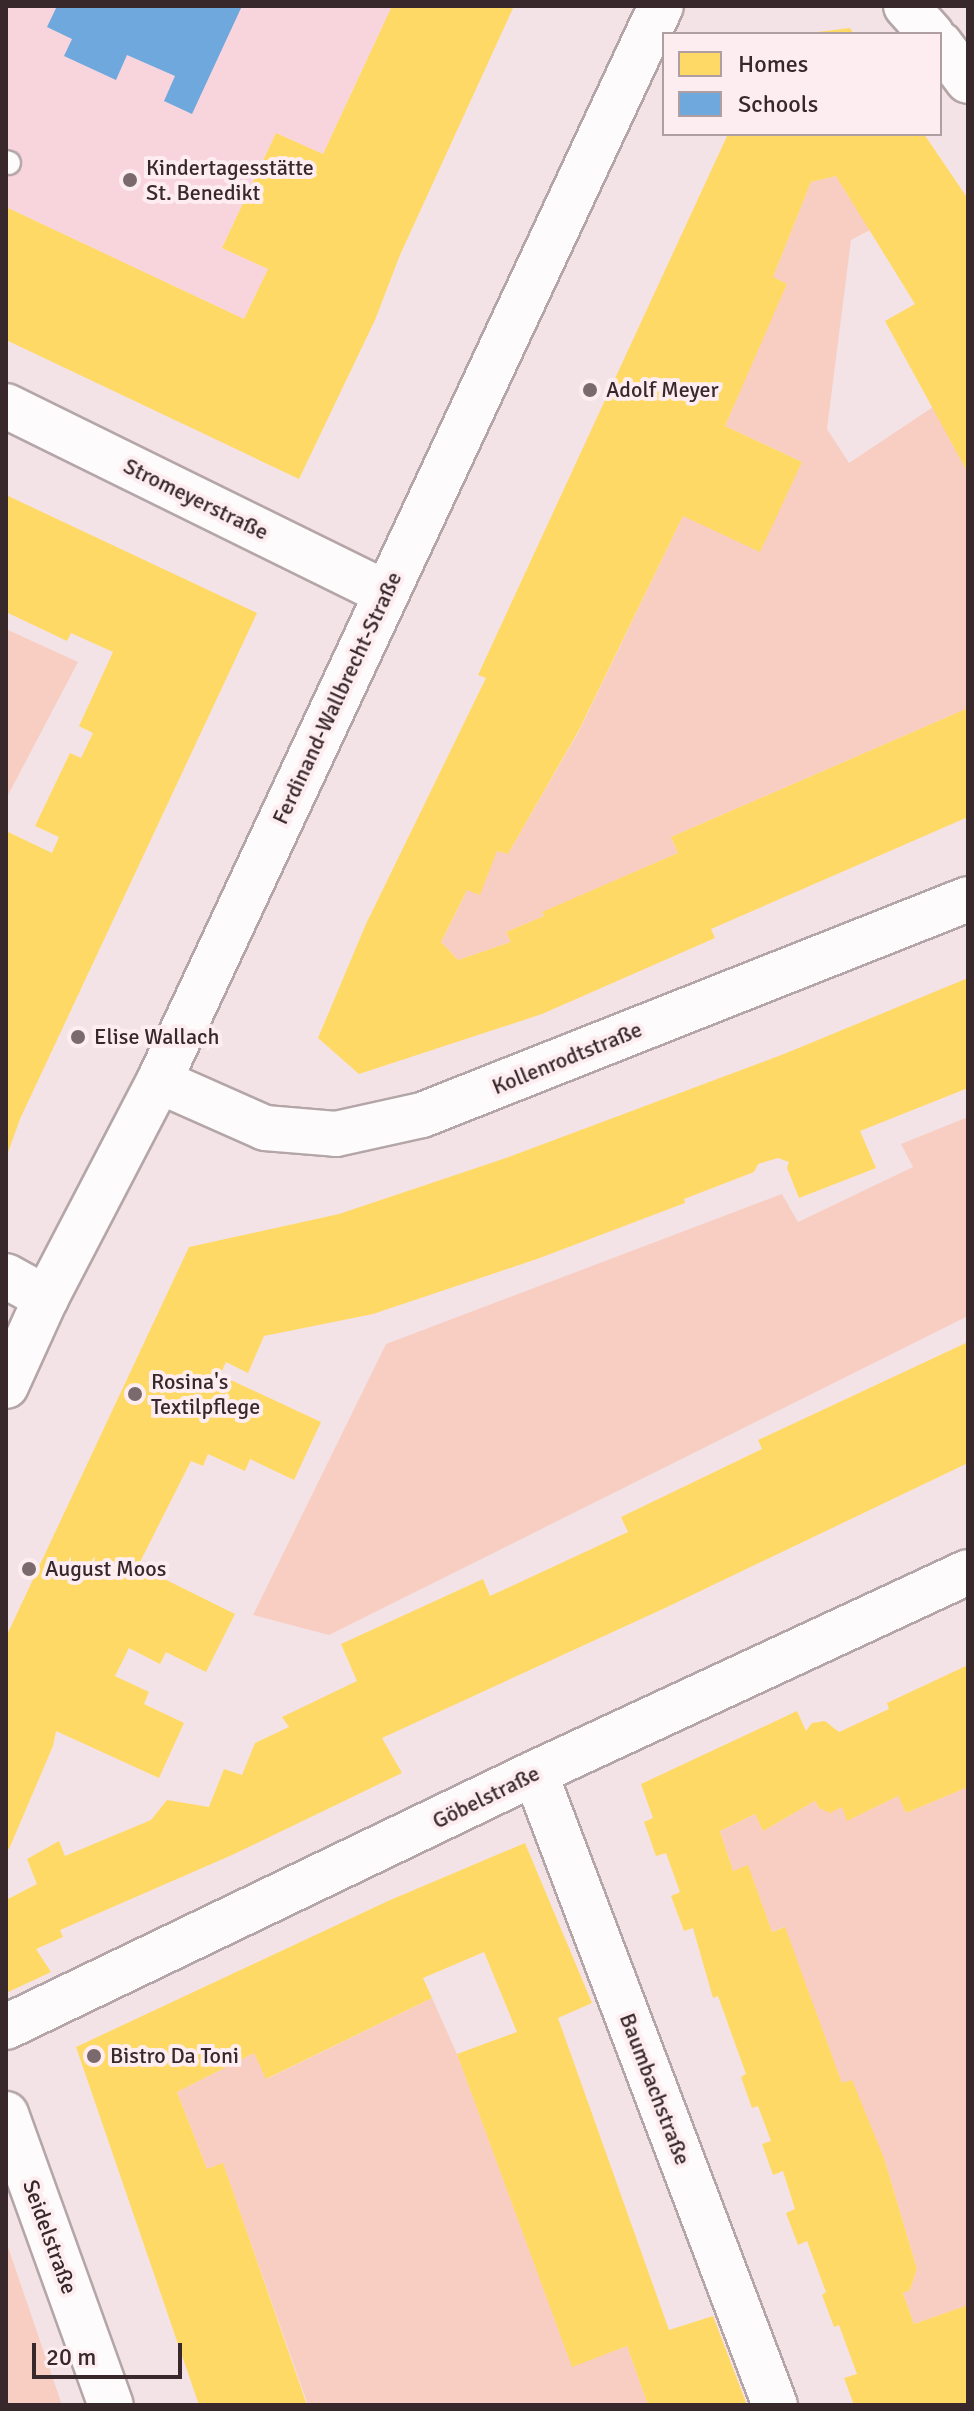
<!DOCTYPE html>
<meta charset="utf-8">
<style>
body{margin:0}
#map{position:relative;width:974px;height:2411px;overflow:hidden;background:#f4e3e6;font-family:Signika,sans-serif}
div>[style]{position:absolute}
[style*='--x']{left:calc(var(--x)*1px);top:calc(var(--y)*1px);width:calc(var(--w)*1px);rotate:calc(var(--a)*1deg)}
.built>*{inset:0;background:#f8d5dd}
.green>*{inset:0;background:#f8cec2}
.homes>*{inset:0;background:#ffd966}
.schools>*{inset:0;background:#6fa8dc}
.roads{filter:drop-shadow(2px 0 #b4a6a8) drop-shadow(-2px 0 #b4a6a8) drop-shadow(0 2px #b4a6a8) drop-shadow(0 -2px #b4a6a8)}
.service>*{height:22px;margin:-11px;padding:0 11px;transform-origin:11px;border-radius:11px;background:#fdfbfb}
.minor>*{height:44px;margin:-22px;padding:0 22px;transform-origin:22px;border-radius:22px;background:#fdfbfb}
.tertiary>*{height:44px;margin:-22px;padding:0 22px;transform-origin:22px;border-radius:22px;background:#fdfbfb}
.dots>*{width:22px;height:22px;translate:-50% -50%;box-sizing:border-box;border:4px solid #feedf0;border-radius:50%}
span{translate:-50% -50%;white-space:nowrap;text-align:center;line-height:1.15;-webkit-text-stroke:8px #feedf0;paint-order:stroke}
.poi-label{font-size:22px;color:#38282c}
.left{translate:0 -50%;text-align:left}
.street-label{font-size:22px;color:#38282c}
.frame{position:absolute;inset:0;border:8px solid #38282c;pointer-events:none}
.legend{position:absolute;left:662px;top:32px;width:280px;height:104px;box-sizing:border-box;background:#feedf0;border:2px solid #af9ea2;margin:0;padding:10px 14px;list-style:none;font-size:24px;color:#38282c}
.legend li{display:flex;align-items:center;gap:16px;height:40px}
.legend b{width:40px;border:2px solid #af9ea2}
.scale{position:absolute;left:32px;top:2343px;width:150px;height:36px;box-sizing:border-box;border:4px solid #38282c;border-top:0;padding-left:10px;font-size:24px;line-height:28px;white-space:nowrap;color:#38282c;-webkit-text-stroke:6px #feedf0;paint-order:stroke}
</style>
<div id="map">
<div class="built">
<i style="clip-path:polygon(6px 6px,392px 6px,323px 154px,276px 133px,222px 248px,268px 269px,244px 319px,6px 207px)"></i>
</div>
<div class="green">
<i style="clip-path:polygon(836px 176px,872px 229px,851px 240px,827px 429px,849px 463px,933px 407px,968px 473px,968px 708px,671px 837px,678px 853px,542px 913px,544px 916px,506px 932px,511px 942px,458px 960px,441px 942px,467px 890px,497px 851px,508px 854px,579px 731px,683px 516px,802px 462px,725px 426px,742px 386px,773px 277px,811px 182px)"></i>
<i style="clip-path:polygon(6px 629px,78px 662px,6px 799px)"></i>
<i style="clip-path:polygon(968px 1117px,968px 1316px,329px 1635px,253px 1615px,386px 1344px,782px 1194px,798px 1222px,913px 1167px,901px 1144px)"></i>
<i style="clip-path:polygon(968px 1787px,968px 2305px,914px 2324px,903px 2293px,910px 2290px,917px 2269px,884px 2158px,842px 2083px,784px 1927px,772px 1932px,748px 1866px,733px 1871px,720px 1831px,755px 1814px,763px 1831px,815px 1801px,842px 1807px,848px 1820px,898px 1796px,906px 1813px)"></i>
<i style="clip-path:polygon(432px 1998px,457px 2054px,572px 2366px,627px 2346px,648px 2405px,308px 2405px,223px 2164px,207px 2169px,177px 2092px,254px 2053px,267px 2079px)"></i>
<i style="clip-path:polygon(6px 2241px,36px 2329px,62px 2405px,6px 2405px)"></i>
</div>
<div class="homes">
<i style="clip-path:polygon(392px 6px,514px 6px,400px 255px,375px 320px,299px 479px,6px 340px,6px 207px,244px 319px,268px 269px,222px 248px,276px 133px,323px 154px)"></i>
<i style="clip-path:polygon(850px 28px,854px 34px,817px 34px,817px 32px)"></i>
<i style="clip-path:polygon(728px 134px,924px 134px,968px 199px,968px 473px,885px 321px,915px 304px,836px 176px,811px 182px,773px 277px,787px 284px,725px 426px,802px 462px,760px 552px,683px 516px,579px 730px,508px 854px,497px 851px,480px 895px,467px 890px,441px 942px,458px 960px,511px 942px,506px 932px,544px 916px,542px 912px,678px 853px,671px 837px,968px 708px,968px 817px,711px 929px,715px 938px,542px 1014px,359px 1074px,318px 1038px,366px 924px,486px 678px,478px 675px)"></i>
<i style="clip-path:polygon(6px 495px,257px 613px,20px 1119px,6px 1158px,6px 831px,52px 853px,59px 837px,35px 826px,70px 753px,81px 758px,93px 733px,79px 726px,113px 652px,71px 633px,67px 641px,6px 612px)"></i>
<i style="clip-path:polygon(968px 978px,968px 1088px,860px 1131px,876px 1168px,799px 1198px,787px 1168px,789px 1162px,778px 1158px,758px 1164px,754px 1172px,684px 1199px,685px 1203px,537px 1259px,373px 1314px,264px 1336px,248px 1373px,226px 1362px,220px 1375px,321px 1422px,294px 1480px,250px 1459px,245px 1471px,208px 1454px,203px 1466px,191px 1461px,138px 1566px,235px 1614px,206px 1672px,166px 1652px,160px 1664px,129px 1648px,115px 1676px,149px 1692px,144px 1704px,184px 1723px,159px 1778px,56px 1731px,53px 1746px,9px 1849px,6px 1848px,6px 1637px,189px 1247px,339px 1214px,503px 1159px,784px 1054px)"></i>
<i style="clip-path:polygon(968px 1342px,968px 1463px,665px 1608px,382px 1738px,402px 1773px,232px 1855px,60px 1930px,63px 1937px,36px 1949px,51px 1972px,6px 1993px,6px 1900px,37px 1884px,27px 1859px,59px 1841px,65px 1856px,151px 1820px,167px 1800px,209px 1807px,224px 1769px,242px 1775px,255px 1743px,289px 1727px,282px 1717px,357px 1681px,341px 1644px,483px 1579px,490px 1596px,628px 1532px,621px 1517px,762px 1449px,758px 1440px)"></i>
<i style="clip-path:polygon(968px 1665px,968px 1787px,906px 1813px,898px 1796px,847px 1821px,842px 1807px,830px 1813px,819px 1808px,815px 1801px,763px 1831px,755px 1814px,720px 1831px,733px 1871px,748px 1865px,772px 1932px,785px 1927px,842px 2083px,852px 2080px,884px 2158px,917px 2269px,910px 2290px,903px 2293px,914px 2324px,968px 2305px,968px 2405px,854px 2405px,844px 2378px,857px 2374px,839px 2325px,834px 2327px,822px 2295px,826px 2292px,807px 2241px,798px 2245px,786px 2213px,795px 2209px,783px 2171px,773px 2175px,762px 2144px,771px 2141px,758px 2106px,752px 2108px,741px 2077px,746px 2074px,718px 1996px,713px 1998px,693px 1928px,684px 1931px,671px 1896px,680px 1892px,666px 1853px,656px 1856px,644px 1822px,653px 1818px,641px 1784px,797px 1711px,806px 1731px,812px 1723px,825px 1721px,839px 1732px,889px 1709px,887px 1703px)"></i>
<i style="clip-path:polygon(525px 1843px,592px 2003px,558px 2018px,669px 2330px,713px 2316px,747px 2405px,648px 2405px,627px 2346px,572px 2367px,457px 2054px,517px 2032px,484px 1952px,423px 1978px,432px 1998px,266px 2079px,254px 2053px,177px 2092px,207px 2169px,223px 2163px,307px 2405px,199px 2405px,76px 2047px,388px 1901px)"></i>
</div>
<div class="schools">
<i style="clip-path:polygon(57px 6px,242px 6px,192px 114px,164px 101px,175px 76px,127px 55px,116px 80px,64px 56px,72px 39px,47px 27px)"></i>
</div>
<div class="roads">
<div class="service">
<i style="--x:6;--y:162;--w:3;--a:18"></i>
</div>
<div class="minor">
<i style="--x:906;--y:6;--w:38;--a:48"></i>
<i style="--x:940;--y:44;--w:46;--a:52.9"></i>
<i style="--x:6;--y:406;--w:424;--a:26.2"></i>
<i style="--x:159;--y:1081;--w:116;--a:23.9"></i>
<i style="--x:265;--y:1128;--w:71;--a:4.8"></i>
<i style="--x:336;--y:1134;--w:88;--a:-12.5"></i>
<i style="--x:422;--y:1115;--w:587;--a:-21.58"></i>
<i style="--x:6;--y:1276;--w:46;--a:28.8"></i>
<i style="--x:535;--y:1773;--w:676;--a:69.21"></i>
<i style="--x:6;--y:2027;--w:587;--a:-25.65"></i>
<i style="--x:535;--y:1773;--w:477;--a:-24.9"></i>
<i style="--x:6;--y:2114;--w:309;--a:70.2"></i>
</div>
<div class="tertiary">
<i style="--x:6;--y:1386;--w:97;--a:-65.6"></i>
<i style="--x:46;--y:1298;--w:245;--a:-62.5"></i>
<i style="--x:159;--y:1081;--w:1186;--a:-64.97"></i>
</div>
</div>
<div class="dots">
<i style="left:130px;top:180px;background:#7a696d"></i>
<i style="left:590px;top:390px;background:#7a696d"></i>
<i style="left:78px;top:1037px;background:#7a696d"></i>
<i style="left:135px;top:1394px;background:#7a696d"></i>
<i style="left:29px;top:1569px;background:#7a696d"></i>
<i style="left:94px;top:2056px;background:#7a696d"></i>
</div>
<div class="poi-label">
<span class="left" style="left:146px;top:180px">Kindertagesstätte<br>St. Benedikt</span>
<span class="left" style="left:606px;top:390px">Adolf Meyer</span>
<span class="left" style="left:94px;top:1037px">Elise Wallach</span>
<span class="left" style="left:151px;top:1394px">Rosina's<br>Textilpflege</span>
<span class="left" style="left:45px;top:1569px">August Moos</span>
<span class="left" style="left:110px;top:2056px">Bistro Da Toni</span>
</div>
<div class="street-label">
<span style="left:196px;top:499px;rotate:26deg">Stromeyerstraße</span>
<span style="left:337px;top:698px;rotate:-65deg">Ferdinand-Wallbrecht-Straße</span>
<span style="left:567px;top:1058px;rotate:-22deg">Kollenrodtstraße</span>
<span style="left:486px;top:1797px;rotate:-26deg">Göbelstraße</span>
<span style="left:655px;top:2089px;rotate:69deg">Baumbachstraße</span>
<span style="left:50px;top:2237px;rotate:70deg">Seidelstraße</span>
</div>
<div class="frame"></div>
<ul class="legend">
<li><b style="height:22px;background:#ffd966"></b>Homes</li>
<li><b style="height:22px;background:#6fa8dc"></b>Schools</li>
</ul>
<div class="scale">20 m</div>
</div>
